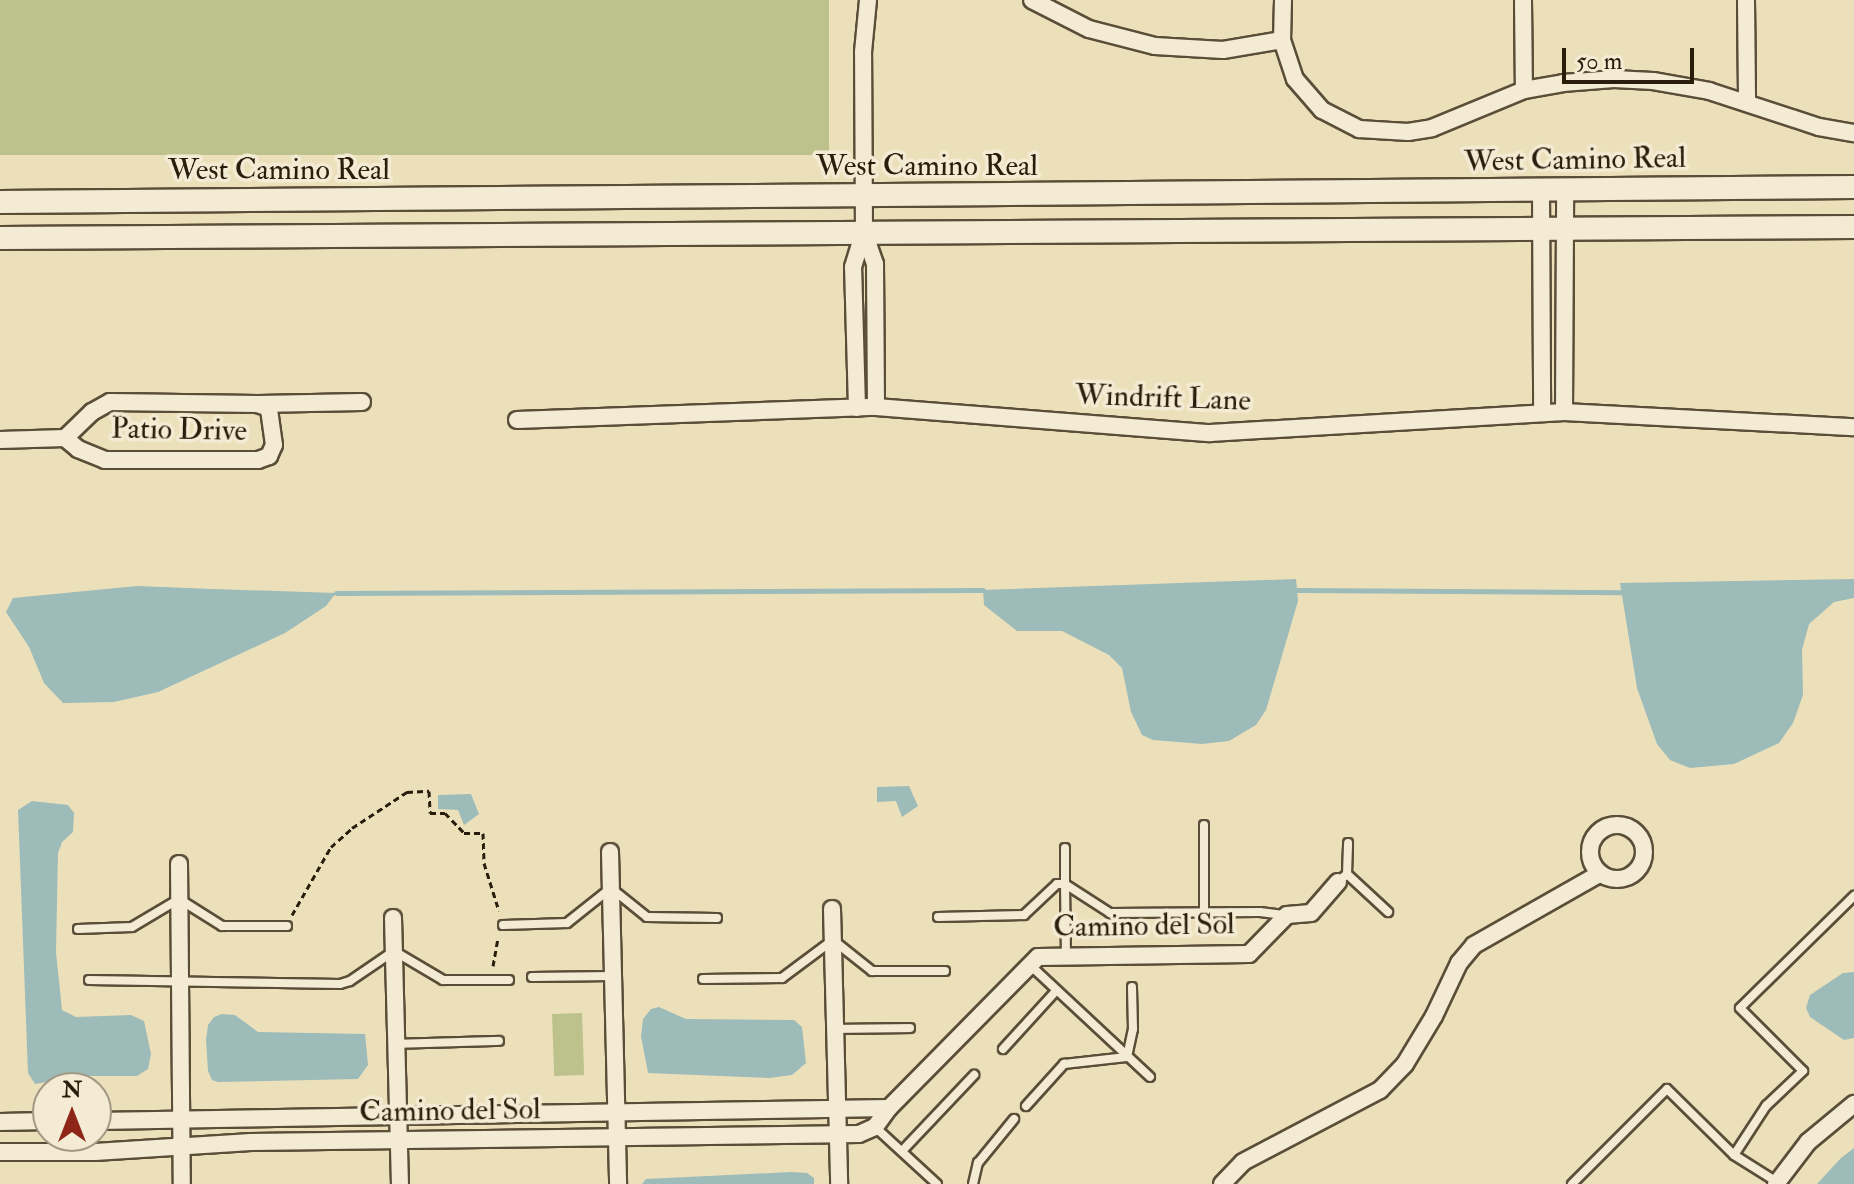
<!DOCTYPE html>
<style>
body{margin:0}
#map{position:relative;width:1854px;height:1184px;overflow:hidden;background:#ece0bb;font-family:"IM FELL Double Pica",serif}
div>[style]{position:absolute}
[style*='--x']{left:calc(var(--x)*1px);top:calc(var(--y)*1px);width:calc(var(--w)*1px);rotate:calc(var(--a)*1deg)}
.green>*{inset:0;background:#bdc18c;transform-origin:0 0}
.water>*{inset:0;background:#9cbbb9}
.stream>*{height:5px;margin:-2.5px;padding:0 2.5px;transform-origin:2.5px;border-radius:2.5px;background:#9cbbb9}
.path>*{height:3px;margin-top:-1.5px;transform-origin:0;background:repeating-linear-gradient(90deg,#2b1d0c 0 6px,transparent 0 10px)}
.roads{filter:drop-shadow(2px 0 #5b4e38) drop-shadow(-2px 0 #5b4e38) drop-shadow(0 2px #5b4e38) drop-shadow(0 -2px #5b4e38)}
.lane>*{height:8px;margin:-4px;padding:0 4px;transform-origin:4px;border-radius:4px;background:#f3ebd3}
.street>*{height:16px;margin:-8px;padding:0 8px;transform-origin:8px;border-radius:8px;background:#f3ebd3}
.street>.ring{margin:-8px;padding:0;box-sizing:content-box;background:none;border:16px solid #f3ebd3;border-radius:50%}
.secondary>*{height:22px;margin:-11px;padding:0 11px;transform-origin:11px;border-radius:11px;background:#f3ebd3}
span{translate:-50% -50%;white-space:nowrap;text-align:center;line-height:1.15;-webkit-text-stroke:7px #f3ebd3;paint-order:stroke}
.street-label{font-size:30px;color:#2b1d0c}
.north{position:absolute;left:32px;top:1072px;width:80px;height:80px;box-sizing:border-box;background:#f3ebd3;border:2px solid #a39983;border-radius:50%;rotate:0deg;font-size:22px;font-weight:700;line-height:32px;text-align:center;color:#2b1d0c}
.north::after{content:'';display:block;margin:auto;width:28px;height:36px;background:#8f2418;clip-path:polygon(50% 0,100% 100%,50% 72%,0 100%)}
.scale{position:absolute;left:1562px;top:48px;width:132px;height:36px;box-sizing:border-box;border:4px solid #2b1d0c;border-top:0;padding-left:10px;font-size:24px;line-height:28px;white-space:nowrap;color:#2b1d0c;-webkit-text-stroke:6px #f3ebd3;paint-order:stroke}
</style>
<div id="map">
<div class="green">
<i style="left:0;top:0;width:829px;height:155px"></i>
<i style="left:582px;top:1013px;width:62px;height:30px;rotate:88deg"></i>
</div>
<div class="water">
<i style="clip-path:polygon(1296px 579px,1298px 601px,1266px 710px,1256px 725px,1229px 741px,1202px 744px,1153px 740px,1142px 735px,1131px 712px,1122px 668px,1109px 655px,1062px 631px,1017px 631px,984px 605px,983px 590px)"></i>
<i style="clip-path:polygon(1854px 579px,1854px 598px,1834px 602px,1809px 624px,1802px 650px,1803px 695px,1793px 723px,1779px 743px,1734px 764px,1690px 768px,1670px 760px,1657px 744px,1637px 688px,1620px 583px)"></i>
<i style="clip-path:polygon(137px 586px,213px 589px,336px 593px,326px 606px,285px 633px,158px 692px,114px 702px,63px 703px,44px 683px,29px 647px,6px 612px,13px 598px)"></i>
<i style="clip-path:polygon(909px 786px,918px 806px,902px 817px,896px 801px,877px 802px,877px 787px)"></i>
<i style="clip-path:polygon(471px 794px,479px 814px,464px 825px,458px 810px,438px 809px,438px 795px)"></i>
<i style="clip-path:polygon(32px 801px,68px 805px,74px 813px,73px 832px,62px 842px,58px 853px,56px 952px,62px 1010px,76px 1017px,131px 1015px,144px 1021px,151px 1054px,148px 1069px,137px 1076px,81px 1076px,35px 1084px,28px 1073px,18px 810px)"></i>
<i style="clip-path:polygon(1854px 972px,1854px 1038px,1844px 1040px,1810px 1017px,1806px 1008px,1810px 995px,1843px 973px)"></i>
<i style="clip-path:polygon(659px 1007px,686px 1019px,794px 1020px,802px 1027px,806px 1063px,792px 1075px,769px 1078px,648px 1073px,641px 1036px,643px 1019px,651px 1009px)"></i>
<i style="clip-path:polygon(222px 1014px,235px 1015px,258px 1032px,365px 1034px,368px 1065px,358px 1079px,218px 1082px,212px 1080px,208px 1071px,206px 1040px,208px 1025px,214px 1017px)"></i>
<i style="clip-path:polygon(1854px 1148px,1854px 1184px,1817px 1184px,1841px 1158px)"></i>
<i style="clip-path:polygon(791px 1172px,807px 1173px,814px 1178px,814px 1184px,642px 1184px,646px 1179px)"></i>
</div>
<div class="stream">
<i style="--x:1297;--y:590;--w:325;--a:0.4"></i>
<i style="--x:336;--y:593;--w:647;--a:-0.27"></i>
</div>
<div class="path">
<i style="--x:292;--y:915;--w:78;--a:-60.2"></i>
<i style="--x:331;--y:847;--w:28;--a:-42"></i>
<i style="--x:352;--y:828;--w:66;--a:-33.2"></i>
<i style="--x:407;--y:792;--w:22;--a:-3"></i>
<i style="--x:429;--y:791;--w:22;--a:87"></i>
<i style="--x:430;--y:813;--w:15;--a:0"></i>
<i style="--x:445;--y:813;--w:28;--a:46"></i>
<i style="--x:464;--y:833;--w:19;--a:0"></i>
<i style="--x:483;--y:833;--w:30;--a:88"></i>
<i style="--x:484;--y:863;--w:50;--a:72.6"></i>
<i style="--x:493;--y:966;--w:28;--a:-80"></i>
</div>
<div class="roads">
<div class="lane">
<i style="--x:1204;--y:825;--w:87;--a:90"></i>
<i style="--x:1065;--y:848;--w:36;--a:90"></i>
<i style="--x:1065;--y:884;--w:54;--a:32.8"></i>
<i style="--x:1110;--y:913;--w:150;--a:-0.4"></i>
<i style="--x:1260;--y:912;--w:26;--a:7"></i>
<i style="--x:1347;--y:874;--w:31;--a:-88"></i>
<i style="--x:1338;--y:882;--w:12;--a:-42"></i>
<i style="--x:1347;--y:874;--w:56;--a:42.8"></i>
<i style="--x:938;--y:917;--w:86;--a:-1.3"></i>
<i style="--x:1024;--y:915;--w:45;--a:-43.2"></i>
<i style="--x:1057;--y:884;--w:8;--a:0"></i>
<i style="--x:1065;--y:884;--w:72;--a:89.2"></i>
<i style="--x:503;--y:925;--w:64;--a:-1.8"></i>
<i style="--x:567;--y:923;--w:56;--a:-38.5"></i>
<i style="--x:611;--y:888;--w:46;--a:38.9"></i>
<i style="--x:647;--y:917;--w:70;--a:0.8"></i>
<i style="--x:78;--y:929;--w:54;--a:-2.1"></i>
<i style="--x:132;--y:927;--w:55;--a:-30.8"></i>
<i style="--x:179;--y:899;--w:51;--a:32.1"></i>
<i style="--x:222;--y:926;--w:65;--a:0"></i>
<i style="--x:1030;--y:965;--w:164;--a:43"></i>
<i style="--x:532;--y:977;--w:81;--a:-0.7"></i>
<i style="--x:703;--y:979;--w:79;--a:-0.7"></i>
<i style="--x:782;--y:978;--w:64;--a:-36.7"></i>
<i style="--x:833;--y:940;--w:50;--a:38.5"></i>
<i style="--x:872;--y:971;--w:73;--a:0"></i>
<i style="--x:89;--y:980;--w:251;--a:0.9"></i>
<i style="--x:340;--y:984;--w:10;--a:-17"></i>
<i style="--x:350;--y:981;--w:53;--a:-34.3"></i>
<i style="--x:394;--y:951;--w:57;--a:30.6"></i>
<i style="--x:443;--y:980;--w:66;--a:0"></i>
<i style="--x:835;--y:1029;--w:75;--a:-0.8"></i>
<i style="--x:396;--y:1044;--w:103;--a:-1.7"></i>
<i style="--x:1003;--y:1049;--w:79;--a:-47.6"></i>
<i style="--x:1026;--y:1106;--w:57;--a:-47.9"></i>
<i style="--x:1064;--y:1064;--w:63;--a:-6.3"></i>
<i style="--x:1127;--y:1057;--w:29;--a:-78"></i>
<i style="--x:1133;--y:1029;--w:42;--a:-91.4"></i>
<i style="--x:875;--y:1127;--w:84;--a:42.6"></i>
<i style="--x:902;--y:1151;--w:105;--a:-46.5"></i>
<i style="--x:1734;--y:1155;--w:59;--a:-56.9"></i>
<i style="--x:1766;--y:1106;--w:51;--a:-43.4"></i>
<i style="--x:1803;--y:1071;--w:89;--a:-135"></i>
<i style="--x:1740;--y:1008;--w:160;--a:-44.5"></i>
<i style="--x:973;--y:1184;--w:22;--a:-77"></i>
<i style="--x:978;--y:1163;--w:57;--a:-50.7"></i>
<i style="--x:1572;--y:1184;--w:134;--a:-45"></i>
<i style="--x:1667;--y:1089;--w:94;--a:44.6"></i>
<i style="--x:1734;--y:1155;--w:51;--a:32.1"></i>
</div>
<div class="street">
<i style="--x:1032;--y:0;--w:64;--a:27"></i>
<i style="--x:1089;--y:29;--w:68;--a:14.4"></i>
<i style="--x:1155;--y:46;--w:68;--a:3.4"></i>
<i style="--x:1223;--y:50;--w:60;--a:-9.6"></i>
<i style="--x:1283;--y:0;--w:40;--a:91.4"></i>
<i style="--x:1282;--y:40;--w:41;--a:71.6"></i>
<i style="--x:1295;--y:79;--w:41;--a:48.9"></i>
<i style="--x:1322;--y:110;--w:42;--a:27.2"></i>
<i style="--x:1359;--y:129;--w:49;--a:3.5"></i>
<i style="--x:1408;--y:132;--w:24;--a:-9"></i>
<i style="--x:1432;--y:128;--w:100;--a:-22.4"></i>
<i style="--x:1524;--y:90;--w:40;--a:-10"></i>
<i style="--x:1563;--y:83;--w:51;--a:-4.5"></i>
<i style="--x:1614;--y:79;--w:39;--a:3"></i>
<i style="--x:1653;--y:81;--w:57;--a:10.1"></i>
<i style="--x:1709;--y:91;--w:116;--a:18.1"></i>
<i style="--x:1819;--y:127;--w:36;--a:10"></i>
<i style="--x:1523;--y:0;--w:90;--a:89.4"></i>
<i style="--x:1746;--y:0;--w:101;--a:89.4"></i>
<i style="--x:1541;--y:191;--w:222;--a:89.7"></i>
<i style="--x:864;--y:232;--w:34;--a:71"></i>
<i style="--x:875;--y:264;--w:143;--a:89.6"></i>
<i style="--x:259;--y:404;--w:103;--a:-1.1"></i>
<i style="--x:857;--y:408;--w:141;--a:-91.6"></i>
<i style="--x:853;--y:267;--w:37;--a:-73"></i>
<i style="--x:864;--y:232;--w:180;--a:-90.3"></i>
<i style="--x:863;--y:52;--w:52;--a:-84.5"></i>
<i style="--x:1564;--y:412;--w:221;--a:-89.7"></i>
<i style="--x:517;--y:420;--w:359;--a:-2.1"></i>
<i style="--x:876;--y:407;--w:335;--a:4.5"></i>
<i style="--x:1210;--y:433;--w:355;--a:-3.4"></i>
<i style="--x:1564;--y:412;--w:290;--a:3"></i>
<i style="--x:0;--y:440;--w:65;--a:-1.8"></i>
<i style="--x:65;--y:438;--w:17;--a:40"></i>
<i style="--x:78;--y:449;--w:29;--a:22"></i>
<i style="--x:105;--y:460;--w:153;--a:0"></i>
<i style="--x:258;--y:460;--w:12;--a:-20"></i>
<i style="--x:269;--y:456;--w:12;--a:-66"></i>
<i style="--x:274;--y:445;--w:37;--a:-98"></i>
<i style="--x:269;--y:408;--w:13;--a:-162"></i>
<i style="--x:257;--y:404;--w:147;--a:-179.2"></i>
<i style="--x:110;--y:402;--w:21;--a:151"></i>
<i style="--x:92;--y:412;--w:37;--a:136"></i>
<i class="ring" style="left:1590px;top:825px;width:38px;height:38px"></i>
<i style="--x:610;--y:852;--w:332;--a:88.6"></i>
<i style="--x:179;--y:864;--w:320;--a:89.5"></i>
<i style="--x:832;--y:909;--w:275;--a:88.5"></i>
<i style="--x:393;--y:918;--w:266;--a:88.5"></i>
<i style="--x:96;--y:1121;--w:793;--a:-0.94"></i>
<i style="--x:0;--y:1122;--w:48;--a:-1.2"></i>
<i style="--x:0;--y:1152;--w:95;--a:0"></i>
<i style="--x:95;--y:1152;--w:156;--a:-3.7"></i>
<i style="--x:251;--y:1142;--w:608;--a:-0.75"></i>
<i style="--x:859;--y:1134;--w:17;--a:-24"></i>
<i style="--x:875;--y:1127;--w:24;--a:-54"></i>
<i style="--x:889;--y:1108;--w:212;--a:-45.4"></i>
<i style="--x:1038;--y:957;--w:211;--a:-0.8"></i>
<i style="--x:1249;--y:954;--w:54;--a:-45.7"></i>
<i style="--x:1287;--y:915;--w:24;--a:-5"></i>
<i style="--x:1311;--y:913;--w:41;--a:-48.9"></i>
<i style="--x:1222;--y:1184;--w:30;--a:-46"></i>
<i style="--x:1243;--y:1162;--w:155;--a:-27.7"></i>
<i style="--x:1380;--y:1090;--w:36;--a:-46"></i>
<i style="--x:1405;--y:1064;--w:56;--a:-58.9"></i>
<i style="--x:1434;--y:1016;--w:59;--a:-64.7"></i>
<i style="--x:1459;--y:963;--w:23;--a:-50"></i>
<i style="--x:1474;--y:945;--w:144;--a:-29.6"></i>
<i style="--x:1776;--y:1184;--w:53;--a:-52.7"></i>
<i style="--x:1808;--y:1142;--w:60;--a:-39.6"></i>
</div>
<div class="secondary">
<i style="--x:0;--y:202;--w:1854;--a:-0.46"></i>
<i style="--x:0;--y:238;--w:1854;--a:-0.34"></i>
</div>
</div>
<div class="street-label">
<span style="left:1575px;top:160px;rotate:-1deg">West Camino Real</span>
<span style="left:927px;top:166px">West Camino Real</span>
<span style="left:279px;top:170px">West Camino Real</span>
<span style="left:1163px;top:398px;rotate:2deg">Windrift Lane</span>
<span style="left:179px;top:430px;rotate:1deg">Patio Drive</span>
<span style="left:1144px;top:926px;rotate:-1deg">Camino del Sol</span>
<span style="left:450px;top:1111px;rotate:-1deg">Camino del Sol</span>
</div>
<div class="north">N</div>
<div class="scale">50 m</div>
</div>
